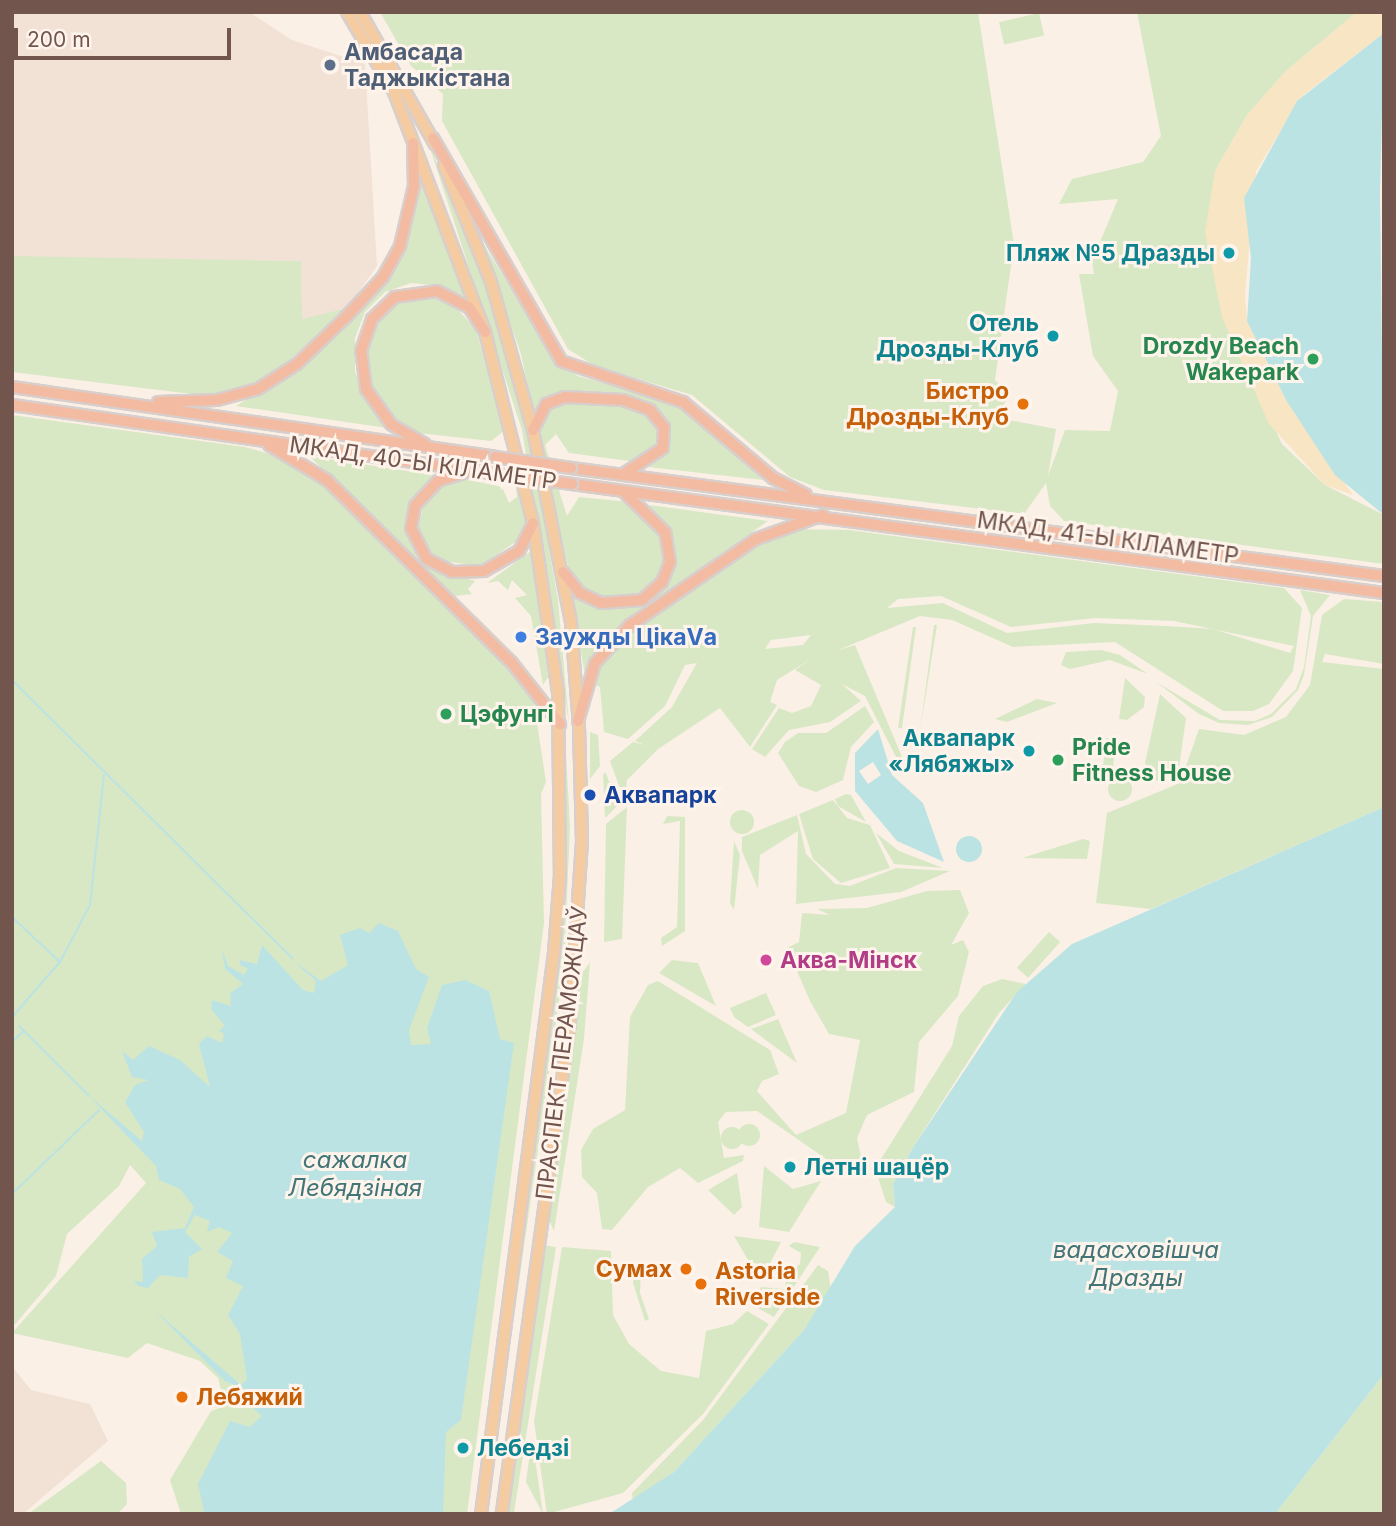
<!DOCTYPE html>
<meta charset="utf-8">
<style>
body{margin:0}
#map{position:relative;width:1396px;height:1526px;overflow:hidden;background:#fbf0e6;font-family:Inter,sans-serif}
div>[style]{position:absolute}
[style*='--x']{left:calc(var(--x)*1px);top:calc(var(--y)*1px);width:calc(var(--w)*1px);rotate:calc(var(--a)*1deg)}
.residential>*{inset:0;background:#f2e1d5}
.green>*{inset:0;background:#d8e8c5;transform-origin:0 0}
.round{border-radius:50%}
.sand>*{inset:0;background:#f8e5c3}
.water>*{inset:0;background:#bce3e3}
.stream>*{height:2px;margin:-1px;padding:0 1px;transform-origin:1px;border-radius:1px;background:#bce3e3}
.roads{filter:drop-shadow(2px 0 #d8cfcd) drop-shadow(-2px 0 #d8cfcd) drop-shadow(0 2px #d8cfcd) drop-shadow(0 -2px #d8cfcd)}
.primary>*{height:10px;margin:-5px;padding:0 5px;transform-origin:5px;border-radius:5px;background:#f5cca2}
.trunk>*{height:10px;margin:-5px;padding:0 5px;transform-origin:5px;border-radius:5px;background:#f3bca2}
.bridges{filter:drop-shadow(2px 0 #d8cfcd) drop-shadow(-2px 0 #d8cfcd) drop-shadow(0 2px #d8cfcd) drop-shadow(0 -2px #d8cfcd)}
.trunk-bridge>*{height:10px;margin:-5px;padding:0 5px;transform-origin:5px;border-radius:5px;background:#f3bca2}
.dots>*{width:19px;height:19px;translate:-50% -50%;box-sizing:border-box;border:4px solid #fef4ec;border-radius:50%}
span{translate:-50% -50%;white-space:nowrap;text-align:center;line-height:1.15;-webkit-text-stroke:6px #fef4ec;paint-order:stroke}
.service-label{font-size:23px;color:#4e5e75;font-weight:700}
.left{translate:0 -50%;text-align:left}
.culture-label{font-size:23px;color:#0d838f;font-weight:700}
.right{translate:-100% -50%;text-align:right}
.leisure-label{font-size:23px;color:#27864d;font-weight:700}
.food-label{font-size:23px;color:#c56008;font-weight:700}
.street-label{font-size:23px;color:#72554c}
.shop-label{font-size:23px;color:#366cbe;font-weight:700}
.transit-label{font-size:23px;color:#164399;font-weight:700}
.hotel-label{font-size:23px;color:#b23c85;font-weight:700}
.water-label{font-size:24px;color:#417577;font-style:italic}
.frame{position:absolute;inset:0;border:14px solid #72554c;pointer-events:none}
.scale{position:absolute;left:14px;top:28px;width:217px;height:32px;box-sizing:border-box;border:4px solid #72554c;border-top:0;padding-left:9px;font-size:21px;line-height:24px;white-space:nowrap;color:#72554c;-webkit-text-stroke:5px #fef4ec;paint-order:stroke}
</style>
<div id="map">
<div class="residential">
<i style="clip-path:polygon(12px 12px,249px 12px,292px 40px,365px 64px,377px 266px,347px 308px,301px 320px,301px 261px,12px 257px)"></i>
<i style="clip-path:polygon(12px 1366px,31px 1390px,90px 1404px,108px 1441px,23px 1514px,12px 1514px)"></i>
</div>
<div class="green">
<i style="clip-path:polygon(380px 12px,978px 12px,1014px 244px,995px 380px,1009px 396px,1002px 407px,967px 412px,1056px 429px,1048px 476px,1065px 430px,1110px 431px,1118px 391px,1093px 356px,1079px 274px,1094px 274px,1092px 261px,1118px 199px,1059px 204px,1072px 179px,1143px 162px,1161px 136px,1137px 12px,1357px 12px,1286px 71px,1247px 115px,1215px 171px,1235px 343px,1282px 444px,1325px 485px,1384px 515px,1384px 564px,1064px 521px,1050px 506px,1046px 483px,1024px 514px,824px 490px,790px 477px,692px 395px,595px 366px,568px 349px,442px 121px,443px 94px,411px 66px)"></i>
<i style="left:1039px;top:13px;width:23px;height:41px;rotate:77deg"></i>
<i style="clip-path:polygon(426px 136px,487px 288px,528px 428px,558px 600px,569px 724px,522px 430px)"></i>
<i style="clip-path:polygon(417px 170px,467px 297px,441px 286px,411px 283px,385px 292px,365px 312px,355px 338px,355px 371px,365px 401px,387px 428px,236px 406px,304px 364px,404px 247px)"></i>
<i style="clip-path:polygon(481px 240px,556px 362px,578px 376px,681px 405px,763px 480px,648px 467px,665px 451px,667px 423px,656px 408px,639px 400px,559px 394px,533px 412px,521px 354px)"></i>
<i style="clip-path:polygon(12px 256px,301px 261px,302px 319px,347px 308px,273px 375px,216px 397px,12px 372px)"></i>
<i style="clip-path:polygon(424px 295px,455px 306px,476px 330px,505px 430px,491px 441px,409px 432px,366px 385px,365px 334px,388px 304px)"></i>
<i style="clip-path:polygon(561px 401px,641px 408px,659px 423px,660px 444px,637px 462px,569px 453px,556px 434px,545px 445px,567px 516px,579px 497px,630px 502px,662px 532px,667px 551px,662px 575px,639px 597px,607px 600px,583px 591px,570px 575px,538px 436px,539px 419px)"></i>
<i style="clip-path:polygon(12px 415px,245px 447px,288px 459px,317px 477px,532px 690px,546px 782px,541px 794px,544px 923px,467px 1514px,181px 1514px,170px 1480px,211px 1411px,225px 1406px,218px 1378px,200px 1361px,147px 1343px,128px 1358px,12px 1333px,146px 1183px,130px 1165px,119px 1186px,67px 1234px,56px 1276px,12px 1328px)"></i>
<i style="clip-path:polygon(510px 430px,526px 519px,522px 537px,481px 566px,435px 560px,417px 533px,425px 498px,443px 484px,465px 479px,502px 487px,509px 503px,517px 497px)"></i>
<i style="clip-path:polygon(309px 456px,440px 476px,414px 501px,410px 539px,435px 570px,475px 581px,468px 589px,472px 594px,455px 596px)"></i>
<i style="clip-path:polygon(649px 505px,768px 521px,639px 611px,585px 675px,571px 595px,607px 608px,634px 607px,657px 594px,671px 574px,674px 539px)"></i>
<i style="clip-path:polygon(evenodd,794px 529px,849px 530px,1284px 588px,1302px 608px,1293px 671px,1269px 704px,1253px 711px,1223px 711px,1115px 642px,1013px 647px,952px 620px,920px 616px,836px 651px,855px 645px,902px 757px,897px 759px,865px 696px,842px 684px,861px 701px,830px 722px,789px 730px,765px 757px,752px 749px,779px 708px,792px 713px,811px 706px,821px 685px,795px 670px,811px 659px,777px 680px,770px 702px,777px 705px,750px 747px,720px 708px,658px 749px,627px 780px,625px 802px,610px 761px,633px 742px,645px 745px,635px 741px,672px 707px,697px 663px,685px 665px,665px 706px,628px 739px,604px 732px,600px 687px,590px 683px,597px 666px,622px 636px,755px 543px,794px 529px,941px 596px,1011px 627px,1096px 618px,1174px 621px,1294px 646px,1290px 653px,1213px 629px,1167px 626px,1094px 623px,1007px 633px,943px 603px,887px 608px,898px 599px,941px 596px,794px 529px,811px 635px,803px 645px,765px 649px,771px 640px,811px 635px)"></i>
<i style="clip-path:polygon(531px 551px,548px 677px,543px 685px,531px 616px,515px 598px,527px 595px,512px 580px,508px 590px,498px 581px,487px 583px)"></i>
<i style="clip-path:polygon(1300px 590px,1330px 595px,1313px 616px,1304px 675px,1298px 690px,1272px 717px,1248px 725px,1219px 723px,1199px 714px,1156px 682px,1220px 720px,1255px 721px,1271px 714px,1296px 689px,1304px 667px,1311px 616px)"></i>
<i style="clip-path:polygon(1344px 599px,1384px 602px,1384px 664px,1325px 654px,1322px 662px,1384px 669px,1384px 807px,1151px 909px,1096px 903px,1107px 813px,1180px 783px,1199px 729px,1244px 735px,1286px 717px,1310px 685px,1322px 615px)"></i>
<i style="clip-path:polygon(934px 625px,937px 625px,920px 731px)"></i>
<i style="clip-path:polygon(913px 627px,916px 627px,902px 728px,898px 728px)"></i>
<i style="clip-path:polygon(1101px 650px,1120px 655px,1148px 674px,1110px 660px,1070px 669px,1061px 665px,1066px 652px)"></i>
<i style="clip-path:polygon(1125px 678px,1145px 697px,1144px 707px,1127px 720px,1119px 719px)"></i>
<i style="clip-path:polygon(1160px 694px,1186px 718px,1179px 768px,1157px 781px,1145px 763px)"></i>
<i style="clip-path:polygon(1037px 699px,1057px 703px,1007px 722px,995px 719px)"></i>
<i style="clip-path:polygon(865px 706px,874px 722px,851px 747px,843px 780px,816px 792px,799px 786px,778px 753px,785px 742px,798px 733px,826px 733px)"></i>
<i style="clip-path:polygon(590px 732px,598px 735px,600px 766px,590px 779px)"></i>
<i style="clip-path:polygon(565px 734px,570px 827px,564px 966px,486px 1514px,560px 962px)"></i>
<i style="left:1106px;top:738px;width:10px;height:38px;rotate:6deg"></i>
<i style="clip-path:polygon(606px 773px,617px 806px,605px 818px,603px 774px)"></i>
<i class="round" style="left:1108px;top:777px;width:24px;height:24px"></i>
<i style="clip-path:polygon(846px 794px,851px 795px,866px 822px,838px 806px,835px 799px)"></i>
<i style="clip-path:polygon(833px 800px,847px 818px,870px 825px,890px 868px,841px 883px,813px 859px,799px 814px)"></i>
<i style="clip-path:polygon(627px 807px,622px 939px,604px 942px,606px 824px)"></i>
<i class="round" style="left:730px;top:810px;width:24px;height:24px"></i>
<i style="clip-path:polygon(797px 815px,806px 854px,835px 884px,850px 886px,896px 868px,950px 871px,901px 892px,796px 904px,798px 831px,760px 855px,758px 889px,742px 851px,742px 837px)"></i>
<i style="clip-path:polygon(667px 816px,685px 817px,685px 931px,662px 946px,661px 938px,677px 927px,680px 821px,663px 824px)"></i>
<i style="clip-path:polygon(876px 833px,899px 851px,943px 868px,894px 864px)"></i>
<i style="clip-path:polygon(1083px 839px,1090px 841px,1087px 859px,1022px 858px)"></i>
<i style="clip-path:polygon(734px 841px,740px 855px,734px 910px,730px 903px)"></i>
<i style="clip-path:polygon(960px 890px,969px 913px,951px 945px,963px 940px,969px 952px,958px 996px,919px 1042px,914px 1092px,867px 1115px,857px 1138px,864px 1170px,832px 1163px,757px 1111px,726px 1112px,718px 1122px,724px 1158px,744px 1155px,743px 1161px,698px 1183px,680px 1168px,648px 1187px,612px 1230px,602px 1229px,597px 1193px,582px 1177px,581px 1150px,593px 1129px,625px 1110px,630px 1017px,648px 985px,658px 981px,770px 1050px,779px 1074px,762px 1081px,757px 1091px,796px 1135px,846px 1113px,860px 1040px,829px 1034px,810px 1001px,787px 948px,799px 942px,802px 913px,830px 915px,817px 909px,867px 908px,927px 891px)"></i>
<i style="left:1049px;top:932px;width:15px;height:48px;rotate:42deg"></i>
<i style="clip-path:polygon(672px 960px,698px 963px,716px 1006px,659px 973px)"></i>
<i style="clip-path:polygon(590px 962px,584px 1039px,554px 1231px,547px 1216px,581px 975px)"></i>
<i style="clip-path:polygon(1002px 979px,1026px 984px,999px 1013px,912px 1149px,893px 1184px,895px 1207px,886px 1202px,876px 1171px,881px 1159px,952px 1046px,959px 1016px,983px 986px)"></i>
<i style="clip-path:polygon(766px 993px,776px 1015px,748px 1027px,734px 1017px,730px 1008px)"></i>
<i style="clip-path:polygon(778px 1019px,797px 1063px,751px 1029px)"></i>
<i class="round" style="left:738px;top:1124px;width:22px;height:22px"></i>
<i class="round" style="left:721px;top:1127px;width:22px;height:22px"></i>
<i style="clip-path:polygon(764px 1166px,793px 1189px,821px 1181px,789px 1232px,759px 1227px)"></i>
<i style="clip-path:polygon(737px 1173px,742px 1207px,734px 1215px,708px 1190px)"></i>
<i style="clip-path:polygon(734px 1236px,781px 1242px,763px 1277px,758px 1277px)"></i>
<i style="clip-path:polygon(794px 1242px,820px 1247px,774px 1317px,752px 1305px,761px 1287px,784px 1289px,788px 1275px,781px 1268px,791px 1271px,800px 1264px,801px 1253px,789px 1246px)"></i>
<i style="left:556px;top:1247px;width:270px;height:16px;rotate:99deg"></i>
<i style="clip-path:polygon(562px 1247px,611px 1251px,613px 1315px,629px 1344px,661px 1371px,699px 1378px,706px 1331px,733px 1324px,747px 1311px,769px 1324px,703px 1414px,623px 1493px,547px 1514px,534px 1421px)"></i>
<i style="clip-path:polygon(641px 1264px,640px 1293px,649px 1319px,645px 1321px,633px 1283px,634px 1265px)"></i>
<i style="clip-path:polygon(818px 1265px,828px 1271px,831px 1290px,804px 1330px,674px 1472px,633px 1502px,632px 1493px,703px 1420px)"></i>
<i style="clip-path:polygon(1384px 1374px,1384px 1514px,1275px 1514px)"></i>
<i style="clip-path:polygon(532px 1438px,543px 1514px,526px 1482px)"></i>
<i style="clip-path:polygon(101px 1461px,126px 1483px,127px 1504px,119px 1512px,28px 1514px)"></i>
</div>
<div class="sand">
<i style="clip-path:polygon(1357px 12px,1384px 12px,1384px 33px,1302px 96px,1256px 171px,1245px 294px,1247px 321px,1286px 400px,1353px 495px,1325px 485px,1269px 424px,1222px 317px,1205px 232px,1215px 171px,1247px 115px,1286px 71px)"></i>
</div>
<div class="water">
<i style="clip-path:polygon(1384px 33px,1380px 193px,1384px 515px,1335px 475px,1286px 400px,1247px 321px,1251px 258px,1244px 198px,1297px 101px)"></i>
<i style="clip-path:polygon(evenodd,878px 729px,892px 775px,923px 803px,944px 862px,897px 841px,855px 791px,855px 753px,878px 729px,873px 762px,881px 775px,868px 784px,859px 771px,873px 762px)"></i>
<i style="clip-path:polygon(1384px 807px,1384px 1374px,1275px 1514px,609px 1514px,674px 1472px,804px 1330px,855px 1246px,895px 1207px,893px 1184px,912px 1149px,1017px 992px,1072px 944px)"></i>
<i class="round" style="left:956px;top:836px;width:26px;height:26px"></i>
<i style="clip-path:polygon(379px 923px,398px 931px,416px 969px,429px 977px,409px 1030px,411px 1045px,431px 1044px,427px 1028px,442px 985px,465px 980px,489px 991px,500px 1039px,514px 1043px,461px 1420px,446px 1432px,443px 1514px,204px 1512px,198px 1484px,230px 1421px,250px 1427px,262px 1416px,243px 1399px,247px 1390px,225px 1381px,153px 1309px,241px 1385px,247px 1379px,240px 1334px,228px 1315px,243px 1286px,226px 1278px,233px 1261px,217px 1252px,232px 1233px,219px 1227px,207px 1232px,210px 1221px,195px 1215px,185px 1232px,202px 1249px,189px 1257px,188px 1278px,160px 1275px,148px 1288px,138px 1286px,134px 1281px,143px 1282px,142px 1259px,157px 1246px,152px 1232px,185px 1228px,194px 1207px,180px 1189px,159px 1180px,156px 1166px,88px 1095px,142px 1141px,144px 1132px,125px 1102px,135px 1085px,148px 1080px,132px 1077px,122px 1051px,133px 1060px,149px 1046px,180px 1060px,210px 1087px,199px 1044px,207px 1036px,222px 1043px,224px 1034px,209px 1024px,219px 1031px,225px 1026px,211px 1009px,212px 1000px,231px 1006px,230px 993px,243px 984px,225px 969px,222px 949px,228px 966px,244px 975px,248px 968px,241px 966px,239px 960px,257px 964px,262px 945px,303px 990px,314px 993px,316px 981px,291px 959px,321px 981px,348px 965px,340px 935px,360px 928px,369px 933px)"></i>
</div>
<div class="stream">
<i style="--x:1335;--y:12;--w:5;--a:22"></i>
<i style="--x:12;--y:680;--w:395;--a:44.8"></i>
<i style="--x:12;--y:917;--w:66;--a:43.2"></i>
<i style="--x:12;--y:1017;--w:73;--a:-48.9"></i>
<i style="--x:60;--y:962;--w:64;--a:-62.2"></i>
<i style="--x:90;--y:905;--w:131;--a:-83.9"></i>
<i style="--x:19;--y:1026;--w:98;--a:45"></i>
<i style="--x:12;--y:1042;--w:16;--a:-43"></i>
<i style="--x:12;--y:1194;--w:121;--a:-44"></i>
</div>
<div class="roads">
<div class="primary">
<i style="--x:347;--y:12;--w:93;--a:59.6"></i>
<i style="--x:394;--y:92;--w:257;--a:69.2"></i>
<i style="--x:485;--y:332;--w:197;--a:75.9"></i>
<i style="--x:533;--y:523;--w:171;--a:81.6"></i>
<i style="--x:558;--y:692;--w:183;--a:89.4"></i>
<i style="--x:560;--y:875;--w:78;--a:94.4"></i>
<i style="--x:554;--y:953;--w:566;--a:97.41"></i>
<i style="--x:360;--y:12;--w:152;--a:60.4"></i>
<i style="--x:444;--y:165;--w:126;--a:68.1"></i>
<i style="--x:491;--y:282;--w:154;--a:74.2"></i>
<i style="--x:533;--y:430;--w:196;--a:78.8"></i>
<i style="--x:571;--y:622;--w:105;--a:85.6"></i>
<i style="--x:579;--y:727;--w:114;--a:88.5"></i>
<i style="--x:582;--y:841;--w:181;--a:93.8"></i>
<i style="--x:570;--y:1022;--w:497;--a:97.9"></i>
</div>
<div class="trunk">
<i style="--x:433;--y:138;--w:257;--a:60.1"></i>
<i style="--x:561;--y:361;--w:129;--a:18.6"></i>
<i style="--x:683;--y:402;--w:118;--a:40.2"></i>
<i style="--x:773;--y:478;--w:37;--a:27"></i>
<i style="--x:12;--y:387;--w:488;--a:8.2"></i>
<i style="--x:158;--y:402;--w:59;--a:-1.9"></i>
<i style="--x:217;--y:400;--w:42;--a:-15"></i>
<i style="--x:258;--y:389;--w:46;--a:-32.7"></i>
<i style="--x:297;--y:364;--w:69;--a:-43.8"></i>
<i style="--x:347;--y:316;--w:53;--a:-47.3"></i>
<i style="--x:383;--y:277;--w:35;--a:-61"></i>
<i style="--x:400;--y:246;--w:62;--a:-76.9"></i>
<i style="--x:414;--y:186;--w:43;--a:-91.3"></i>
<i style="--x:12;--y:405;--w:489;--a:8.1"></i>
<i style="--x:533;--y:430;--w:29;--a:-63"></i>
<i style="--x:546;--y:404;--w:20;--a:-20"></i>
<i style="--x:565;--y:397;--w:58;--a:3"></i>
<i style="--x:623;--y:400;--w:29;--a:20"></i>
<i style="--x:650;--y:410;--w:22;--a:51"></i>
<i style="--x:664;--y:427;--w:21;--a:93"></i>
<i style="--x:663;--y:448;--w:45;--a:146.7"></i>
<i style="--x:425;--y:444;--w:39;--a:-150"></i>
<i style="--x:391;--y:424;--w:43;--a:-125.5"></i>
<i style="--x:366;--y:389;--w:38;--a:-97"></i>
<i style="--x:361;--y:351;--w:34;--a:-71"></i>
<i style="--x:372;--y:319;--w:32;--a:-44"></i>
<i style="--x:395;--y:297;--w:42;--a:-8.1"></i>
<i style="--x:437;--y:291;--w:36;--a:27"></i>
<i style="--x:469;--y:307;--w:30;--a:57"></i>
<i style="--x:269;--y:445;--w:68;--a:31.1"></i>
<i style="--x:327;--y:480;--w:260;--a:44.7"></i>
<i style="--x:512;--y:663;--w:78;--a:51.8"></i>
<i style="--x:571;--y:468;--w:820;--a:7.57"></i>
<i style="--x:467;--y:472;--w:30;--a:163"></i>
<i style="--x:438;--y:481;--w:34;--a:133"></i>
<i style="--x:415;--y:506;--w:22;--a:100"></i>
<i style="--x:411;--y:528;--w:35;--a:63"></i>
<i style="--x:427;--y:559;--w:28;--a:27"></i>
<i style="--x:452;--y:572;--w:32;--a:-2"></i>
<i style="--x:484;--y:571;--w:40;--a:-29.7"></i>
<i style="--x:519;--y:551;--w:31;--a:-63"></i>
<i style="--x:572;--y:484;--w:819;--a:7.65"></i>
<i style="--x:563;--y:572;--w:27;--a:51"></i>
<i style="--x:580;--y:593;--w:23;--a:25"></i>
<i style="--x:601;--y:603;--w:41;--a:-4.2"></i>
<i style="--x:642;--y:600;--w:27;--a:-42"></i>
<i style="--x:662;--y:582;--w:22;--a:-68"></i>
<i style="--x:670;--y:562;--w:30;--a:-99"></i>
<i style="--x:665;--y:532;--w:56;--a:-135.7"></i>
<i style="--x:578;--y:721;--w:60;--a:-73.7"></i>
<i style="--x:595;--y:663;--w:50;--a:-47.4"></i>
<i style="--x:629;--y:626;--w:154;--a:-34.4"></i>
<i style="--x:756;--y:539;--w:71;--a:-19.7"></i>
</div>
</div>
<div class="bridges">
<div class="trunk-bridge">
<i style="--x:495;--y:457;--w:77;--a:8.2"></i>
<i style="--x:496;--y:474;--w:77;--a:7.5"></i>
</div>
</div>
<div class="dots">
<i style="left:330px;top:65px;background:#5c6f8a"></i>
<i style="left:1229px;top:253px;background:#0f9aa8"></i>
<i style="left:1053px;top:336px;background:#0f9aa8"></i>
<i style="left:1313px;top:359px;background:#2e9e5b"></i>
<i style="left:1023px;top:404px;background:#e8710a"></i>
<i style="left:521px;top:637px;background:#3f7fe0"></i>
<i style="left:446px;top:714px;background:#2e9e5b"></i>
<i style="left:1029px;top:751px;background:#0f9aa8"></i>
<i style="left:1058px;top:760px;background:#2e9e5b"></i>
<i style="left:590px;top:795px;background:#1a4fb4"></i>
<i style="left:766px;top:960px;background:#d1479c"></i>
<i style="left:790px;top:1167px;background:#0f9aa8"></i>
<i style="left:686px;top:1269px;background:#e8710a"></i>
<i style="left:701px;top:1284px;background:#e8710a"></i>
<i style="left:182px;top:1397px;background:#e8710a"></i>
<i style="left:463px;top:1448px;background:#0f9aa8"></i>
</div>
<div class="service-label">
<span class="left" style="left:344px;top:65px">Амбасада<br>Таджыкістана</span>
</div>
<div class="culture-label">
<span class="right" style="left:1215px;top:253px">Пляж №5 Дразды</span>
<span class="right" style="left:1039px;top:336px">Отель<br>Дрозды-Клуб</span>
<span class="right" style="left:1015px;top:751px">Аквапарк<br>«Лябяжы»</span>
<span class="left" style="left:804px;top:1167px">Летні шацёр</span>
<span class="left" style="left:477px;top:1448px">Лебедзі</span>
</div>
<div class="leisure-label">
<span class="right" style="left:1299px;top:359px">Drozdy Beach<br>Wakepark</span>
<span class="left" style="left:460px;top:714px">Цэфунгі</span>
<span class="left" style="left:1072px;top:760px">Pride<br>Fitness House</span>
</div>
<div class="food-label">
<span class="right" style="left:1009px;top:404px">Бистро<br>Дрозды-Клуб</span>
<span class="right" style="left:672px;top:1269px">Сумах</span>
<span class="left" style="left:715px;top:1284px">Astoria<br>Riverside</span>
<span class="left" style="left:196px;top:1397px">Лебяжий</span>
</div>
<div class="street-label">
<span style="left:423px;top:463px;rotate:8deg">МКАД, 40-Ы КІЛАМЕТР</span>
<span style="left:1108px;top:538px;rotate:8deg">МКАД, 41-Ы КІЛАМЕТР</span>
<span style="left:562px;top:1053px;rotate:-83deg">ПРАСПЕКТ ПЕРАМОЖЦАЎ</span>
</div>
<div class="shop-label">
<span class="left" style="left:535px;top:637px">Заужды ЦікаVа</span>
</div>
<div class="transit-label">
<span class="left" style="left:604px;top:795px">Аквапарк</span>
</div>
<div class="hotel-label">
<span class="left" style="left:780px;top:960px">Аква-Мінск</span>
</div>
<div class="water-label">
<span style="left:355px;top:1174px">сажалка<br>Лебядзіная</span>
<span style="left:1136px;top:1264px">вадасховішча<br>Дразды</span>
</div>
<div class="frame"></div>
<div class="scale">200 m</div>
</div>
